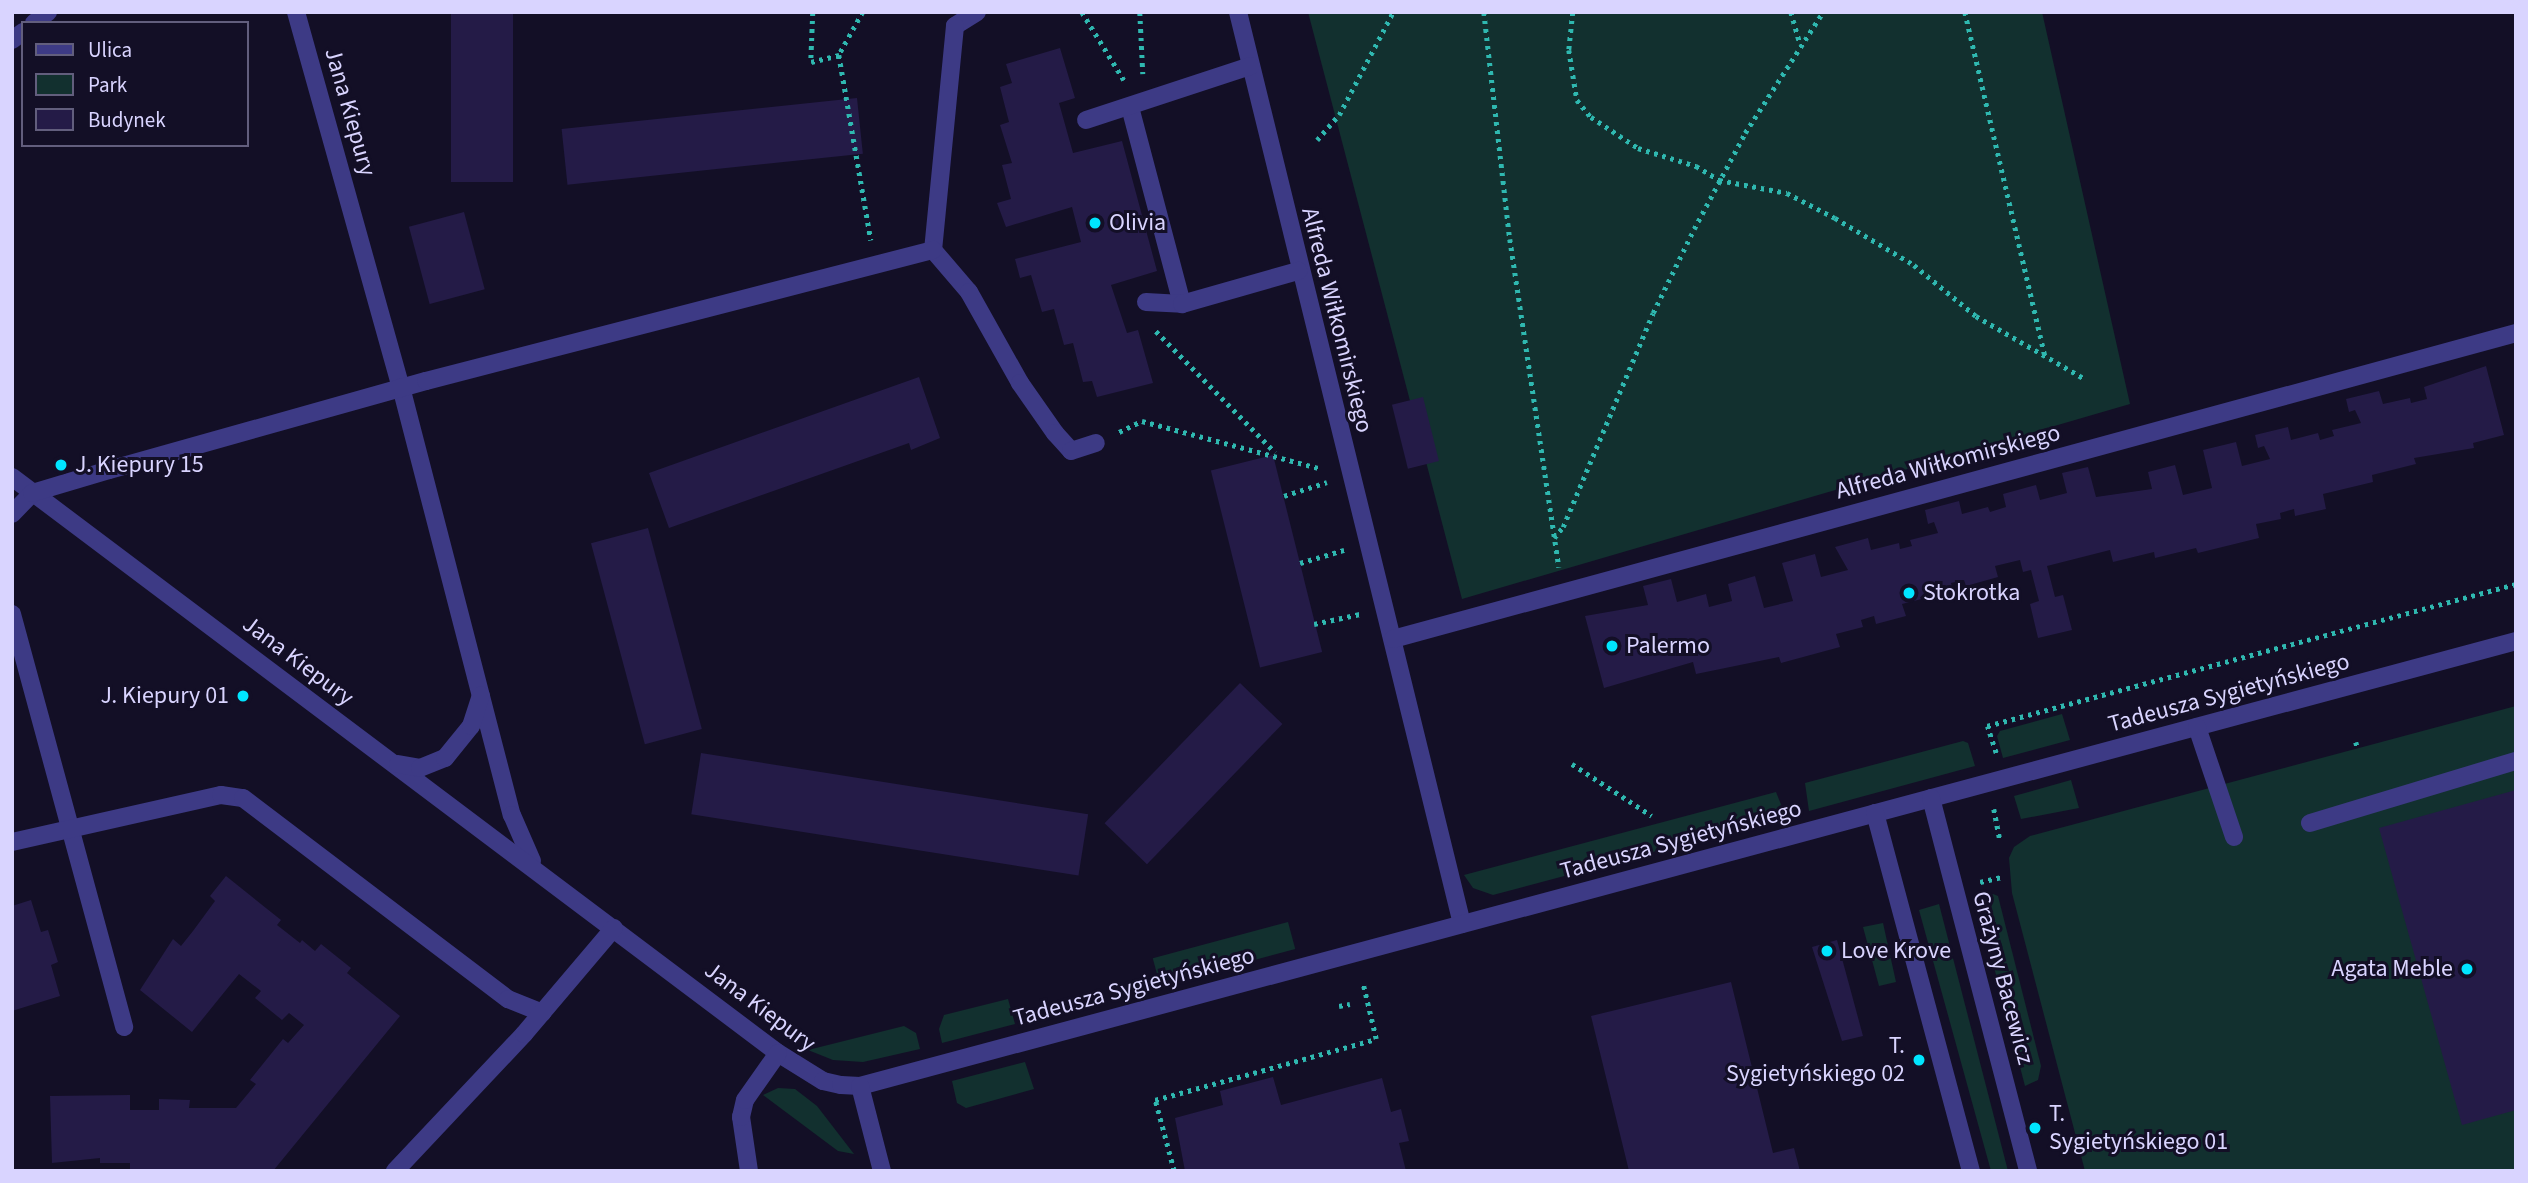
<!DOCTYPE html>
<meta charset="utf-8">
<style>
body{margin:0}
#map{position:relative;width:2528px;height:1183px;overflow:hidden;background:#130f26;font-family:"Source Sans 3",sans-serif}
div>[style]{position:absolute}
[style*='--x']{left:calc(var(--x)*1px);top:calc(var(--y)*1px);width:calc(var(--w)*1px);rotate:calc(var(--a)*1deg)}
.green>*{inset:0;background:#12302f;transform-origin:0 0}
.building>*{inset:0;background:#241b47;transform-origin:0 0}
.path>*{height:4.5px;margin-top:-2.25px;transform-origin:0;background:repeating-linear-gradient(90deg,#2fb8b0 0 3.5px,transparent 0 8.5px)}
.minor>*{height:18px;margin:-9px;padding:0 9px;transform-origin:9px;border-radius:9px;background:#3d3a85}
.dots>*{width:19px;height:19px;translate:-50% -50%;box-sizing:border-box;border:4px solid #130f26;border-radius:50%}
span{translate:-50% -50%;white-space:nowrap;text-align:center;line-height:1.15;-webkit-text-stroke:6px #130f26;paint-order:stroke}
.street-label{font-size:24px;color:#d9d4ff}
.poi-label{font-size:24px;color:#d9d4ff}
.left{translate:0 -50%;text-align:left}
.right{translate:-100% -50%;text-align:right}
.frame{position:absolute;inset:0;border:14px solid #d9d4ff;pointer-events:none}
.legend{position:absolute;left:21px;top:21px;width:228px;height:126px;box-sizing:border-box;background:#130f26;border:2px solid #625e7d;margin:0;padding:9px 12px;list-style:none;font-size:21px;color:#d9d4ff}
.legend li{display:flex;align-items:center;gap:14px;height:35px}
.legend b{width:35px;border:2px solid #625e7d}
</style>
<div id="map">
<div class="green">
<i style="clip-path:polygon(1308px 12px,2042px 12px,2130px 404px,1462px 599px)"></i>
<i style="clip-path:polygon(2516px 706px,2516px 1171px,2085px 1171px,2012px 893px,2009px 858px,2014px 847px,2030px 836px)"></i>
<i style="clip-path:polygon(2062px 714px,2070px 740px,2003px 758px,1997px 736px,2000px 731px)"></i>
<i style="clip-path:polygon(1963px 741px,1968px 743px,1975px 766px,1809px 811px,1805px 783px)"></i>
<i style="clip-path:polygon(2071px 780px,2079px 808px,2021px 819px,2014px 796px)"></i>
<i style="clip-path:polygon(1776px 792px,1786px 817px,1493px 895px,1473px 888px,1464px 875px)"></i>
<i style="clip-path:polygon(1993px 894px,1998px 896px,2041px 1066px,2038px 1080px,2025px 1086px,1976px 898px)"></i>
<i style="clip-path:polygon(1939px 904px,2008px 1171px,1991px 1171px,1919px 910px)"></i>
<i style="left:1288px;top:922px;width:28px;height:140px;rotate:75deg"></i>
<i style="clip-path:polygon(1883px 923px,1896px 982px,1879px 986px,1863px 927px)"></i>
<i style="clip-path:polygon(1008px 999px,1015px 1024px,942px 1043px,939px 1029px,944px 1015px)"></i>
<i style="clip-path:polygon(904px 1026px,916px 1033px,920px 1049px,863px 1062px,833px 1060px,808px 1050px)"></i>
<i style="clip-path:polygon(1025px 1062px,1034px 1089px,966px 1108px,957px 1103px,952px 1081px)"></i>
<i style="clip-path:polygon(778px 1088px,795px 1089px,817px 1106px,854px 1154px,838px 1151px,763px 1095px)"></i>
</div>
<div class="building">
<i style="left:451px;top:12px;width:62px;height:170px"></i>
<i style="clip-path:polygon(1060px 48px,1075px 98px,1059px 103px,1073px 153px,1122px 141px,1157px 271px,1111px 285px,1127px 333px,1138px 330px,1153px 383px,1097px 397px,1092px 381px,1083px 382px,1073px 343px,1064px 345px,1054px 309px,1042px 312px,1031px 275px,1020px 278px,1015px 259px,1081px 242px,1072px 207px,1006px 227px,997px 203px,1011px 199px,1002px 165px,1012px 163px,1000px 125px,1009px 122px,1000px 87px,1012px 83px,1006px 64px)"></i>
<i style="left:857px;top:98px;width:56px;height:297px;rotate:84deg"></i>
<i style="left:464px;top:212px;width:80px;height:57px;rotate:75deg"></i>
<i style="clip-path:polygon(2486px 366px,2504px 435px,2473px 443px,2474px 448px,2414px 458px,2416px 464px,2372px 475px,2373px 482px,2323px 494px,2326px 509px,2295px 516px,2294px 509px,2280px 513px,2281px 519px,2256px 524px,2259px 538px,2198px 553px,2196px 548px,2155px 558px,2154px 552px,2113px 562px,2110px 550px,2047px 566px,2055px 597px,2063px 595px,2072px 630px,2038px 638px,2030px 604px,2039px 601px,2031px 570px,2023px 572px,2020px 560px,1995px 566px,1998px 577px,1966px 586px,1964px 580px,1951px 583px,1953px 591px,1902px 604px,1906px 616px,1876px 624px,1874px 616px,1861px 620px,1863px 627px,1836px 634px,1840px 647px,1781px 663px,1779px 657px,1696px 674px,1693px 662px,1604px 688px,1585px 616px,1648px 605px,1643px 586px,1671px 579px,1677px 602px,1706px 594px,1709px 607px,1732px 601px,1728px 584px,1755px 576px,1764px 608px,1793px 601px,1782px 563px,1815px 554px,1821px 577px,1848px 570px,1835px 547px,1868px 538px,1871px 550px,1899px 543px,1900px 549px,1912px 546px,1910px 540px,1938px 533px,1934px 522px,1928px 524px,1925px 510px,1959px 501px,1962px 514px,1988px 507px,1990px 512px,2006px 507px,2003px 494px,2036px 485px,2040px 500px,2067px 493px,2062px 473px,2088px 467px,2096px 497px,2152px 489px,2148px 472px,2175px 465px,2183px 495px,2212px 488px,2203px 450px,2236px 442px,2242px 466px,2270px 459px,2264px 446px,2258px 448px,2255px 435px,2288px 427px,2291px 440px,2318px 433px,2320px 440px,2334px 436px,2332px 430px,2361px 423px,2355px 410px,2349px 412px,2346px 399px,2379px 391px,2383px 404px,2410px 398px,2411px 403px,2427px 399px,2424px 387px)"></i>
<i style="clip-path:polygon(919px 377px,940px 438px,911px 450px,909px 443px,669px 528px,649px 473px)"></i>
<i style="left:1423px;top:397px;width:66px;height:32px;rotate:76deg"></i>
<i style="left:1273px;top:455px;width:203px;height:64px;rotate:76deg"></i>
<i style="left:648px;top:528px;width:208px;height:59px;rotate:75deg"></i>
<i style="left:1240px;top:683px;width:59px;height:195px;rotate:44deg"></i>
<i style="left:701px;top:753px;width:392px;height:62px;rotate:9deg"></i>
<i style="clip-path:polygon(2516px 790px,2516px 1110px,2462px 1125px,2379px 828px)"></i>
<i style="clip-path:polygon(226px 876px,281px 920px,277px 925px,300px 943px,302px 940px,315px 951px,321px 944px,351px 968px,347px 973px,400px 1016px,273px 1171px,130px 1171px,130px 1163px,100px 1163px,100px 1158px,52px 1163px,50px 1096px,130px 1095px,130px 1110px,159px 1110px,159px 1099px,190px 1100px,189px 1108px,236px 1108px,256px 1084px,250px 1080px,283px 1039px,288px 1043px,304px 1025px,289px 1013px,282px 1020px,255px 998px,261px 991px,239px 974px,192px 1032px,140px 990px,173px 939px,181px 946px,193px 931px,215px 901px,210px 896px)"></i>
<i style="clip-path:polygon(31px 900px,41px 932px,48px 930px,58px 962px,51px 965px,60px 996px,12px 1011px,12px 906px)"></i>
<i style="clip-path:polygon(1837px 940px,1863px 1036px,1842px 1041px,1812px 947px)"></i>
<i style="clip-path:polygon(1731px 982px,1773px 1153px,1794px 1148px,1800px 1171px,1629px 1171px,1591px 1016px)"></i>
<i style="clip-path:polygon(1273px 1077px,1281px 1105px,1382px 1078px,1391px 1112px,1401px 1109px,1409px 1141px,1399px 1143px,1406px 1171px,1185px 1171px,1175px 1118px,1223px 1105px,1220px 1091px)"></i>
</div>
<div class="path">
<i style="--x:813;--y:12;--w:50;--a:92.3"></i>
<i style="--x:811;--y:62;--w:29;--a:-14"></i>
<i style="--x:863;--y:12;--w:49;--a:119.2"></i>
<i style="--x:839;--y:55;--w:188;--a:80.2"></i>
<i style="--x:1082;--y:12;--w:80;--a:58.3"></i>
<i style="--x:1140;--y:12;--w:62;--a:87.2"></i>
<i style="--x:1484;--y:12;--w:228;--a:83.5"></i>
<i style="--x:1510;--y:239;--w:332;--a:81.5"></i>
<i style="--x:1573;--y:12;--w:38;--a:96"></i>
<i style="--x:1569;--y:50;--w:51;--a:80.9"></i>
<i style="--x:1577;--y:100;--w:22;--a:51"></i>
<i style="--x:1591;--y:117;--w:56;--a:33.4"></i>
<i style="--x:1638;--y:148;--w:61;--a:17.2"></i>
<i style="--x:1696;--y:166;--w:27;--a:31"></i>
<i style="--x:1719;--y:180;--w:69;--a:10.8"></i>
<i style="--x:1787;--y:193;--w:54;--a:27.5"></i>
<i style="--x:1835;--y:218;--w:92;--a:30.7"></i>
<i style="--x:1914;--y:265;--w:80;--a:39.4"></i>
<i style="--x:1976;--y:316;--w:126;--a:30"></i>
<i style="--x:1791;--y:12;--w:33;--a:74"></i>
<i style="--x:1965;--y:12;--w:353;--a:76.9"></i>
<i style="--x:1317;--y:140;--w:33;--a:-49"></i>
<i style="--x:1339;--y:115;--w:116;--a:-62.3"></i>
<i style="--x:1156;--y:331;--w:170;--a:45.5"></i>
<i style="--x:1119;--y:432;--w:25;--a:-26"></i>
<i style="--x:1142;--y:421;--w:186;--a:14.9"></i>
<i style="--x:1284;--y:496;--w:45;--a:-18"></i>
<i style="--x:1554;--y:538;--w:14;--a:-51"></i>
<i style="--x:1563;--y:527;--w:232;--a:-67.2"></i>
<i style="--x:1653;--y:313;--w:93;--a:-64"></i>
<i style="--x:1694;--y:229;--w:109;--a:-62"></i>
<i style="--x:1745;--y:133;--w:144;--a:-57.2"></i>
<i style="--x:1300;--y:563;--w:46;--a:-16.5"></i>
<i style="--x:1314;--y:624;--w:47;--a:-12.3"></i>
<i style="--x:2356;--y:742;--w:8;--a:76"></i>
<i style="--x:1996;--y:753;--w:28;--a:-108"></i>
<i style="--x:1987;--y:726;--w:548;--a:-15.03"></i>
<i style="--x:1572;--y:764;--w:95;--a:33"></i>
<i style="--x:1994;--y:809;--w:31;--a:79"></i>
<i style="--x:1980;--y:882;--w:22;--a:-13"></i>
<i style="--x:1339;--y:1006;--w:11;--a:-10"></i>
<i style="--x:1174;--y:1171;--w:73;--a:-105"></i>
<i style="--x:1155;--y:1100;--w:229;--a:-15.4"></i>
<i style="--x:1376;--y:1039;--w:57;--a:-103.3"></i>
</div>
<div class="minor">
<i style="--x:296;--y:12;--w:389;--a:74.4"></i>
<i style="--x:401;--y:387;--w:442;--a:75.5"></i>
<i style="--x:512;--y:815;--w:50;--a:66.5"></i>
<i style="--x:977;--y:12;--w:26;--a:148"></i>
<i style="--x:955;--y:26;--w:225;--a:95.6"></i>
<i style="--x:933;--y:250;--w:55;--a:49.4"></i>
<i style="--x:969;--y:292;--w:104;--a:60.7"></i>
<i style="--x:1020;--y:383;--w:61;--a:55"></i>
<i style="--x:1055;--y:433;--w:24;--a:48"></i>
<i style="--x:1071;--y:451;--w:26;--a:-18"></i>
<i style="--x:1238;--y:12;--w:939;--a:76.2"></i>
<i style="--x:34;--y:23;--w:18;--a:-38"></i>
<i style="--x:12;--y:40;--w:14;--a:-36"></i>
<i style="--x:1130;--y:107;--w:204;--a:75.2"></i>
<i style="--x:1086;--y:120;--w:173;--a:-18.2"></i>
<i style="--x:1146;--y:302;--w:36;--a:3"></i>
<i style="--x:1182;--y:304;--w:121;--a:-15.9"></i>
<i style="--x:12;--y:477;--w:958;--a:36.94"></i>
<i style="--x:778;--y:1053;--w:53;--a:31.9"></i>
<i style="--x:823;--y:1081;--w:18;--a:13"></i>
<i style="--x:841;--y:1085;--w:19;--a:3"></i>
<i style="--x:860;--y:1086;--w:1715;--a:-15.04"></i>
<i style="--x:12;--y:514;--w:29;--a:-46"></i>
<i style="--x:32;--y:493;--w:80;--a:-16.6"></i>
<i style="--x:109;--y:470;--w:329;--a:-15.7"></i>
<i style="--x:426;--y:381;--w:524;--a:-14.49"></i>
<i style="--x:12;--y:614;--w:428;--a:74.8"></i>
<i style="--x:1393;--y:639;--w:1164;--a:-15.24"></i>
<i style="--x:2197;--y:727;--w:116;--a:71.4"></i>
<i style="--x:398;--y:764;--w:22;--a:10"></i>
<i style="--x:420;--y:768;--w:27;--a:-22"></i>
<i style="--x:445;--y:758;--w:41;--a:-50.9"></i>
<i style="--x:471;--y:726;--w:32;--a:-72"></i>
<i style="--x:1931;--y:798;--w:385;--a:75.4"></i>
<i style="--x:1875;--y:813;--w:371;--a:75"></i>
<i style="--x:2310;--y:823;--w:215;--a:-16.8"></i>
<i style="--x:12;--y:842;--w:214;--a:-12.7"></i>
<i style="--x:221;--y:795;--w:22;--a:8"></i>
<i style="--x:243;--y:798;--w:333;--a:37.2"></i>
<i style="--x:508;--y:999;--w:37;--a:22"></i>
<i style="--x:860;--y:1086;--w:88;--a:75.5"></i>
<i style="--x:395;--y:1171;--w:188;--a:-46.7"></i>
<i style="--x:524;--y:1034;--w:139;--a:-49.7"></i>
<i style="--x:749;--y:1171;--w:55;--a:-98.4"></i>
<i style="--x:741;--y:1117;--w:17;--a:-77"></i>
<i style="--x:745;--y:1100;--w:57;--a:-54.9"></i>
</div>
<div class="dots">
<i style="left:1095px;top:223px;background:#00e5ff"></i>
<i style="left:61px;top:465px;background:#00e5ff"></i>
<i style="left:1909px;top:593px;background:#00e5ff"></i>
<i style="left:1612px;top:646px;background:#00e5ff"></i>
<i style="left:243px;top:696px;background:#00e5ff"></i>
<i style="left:1827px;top:951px;background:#00e5ff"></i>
<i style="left:2467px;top:969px;background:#00e5ff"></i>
<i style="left:1919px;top:1060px;background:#00e5ff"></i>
<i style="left:2035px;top:1128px;background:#00e5ff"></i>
</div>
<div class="street-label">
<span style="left:350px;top:112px;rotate:74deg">Jana Kiepury</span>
<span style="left:1337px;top:320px;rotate:76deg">Alfreda Wiłkomirskiego</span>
<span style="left:1948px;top:462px;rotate:-15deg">Alfreda Wiłkomirskiego</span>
<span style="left:298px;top:661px;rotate:37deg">Jana Kiepury</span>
<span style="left:2229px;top:693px;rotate:-15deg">Tadeusza Sygietyńskiego</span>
<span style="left:1681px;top:840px;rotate:-15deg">Tadeusza Sygietyńskiego</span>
<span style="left:2003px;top:978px;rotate:75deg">Grażyny Bacewicz</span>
<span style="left:1134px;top:987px;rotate:-15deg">Tadeusza Sygietyńskiego</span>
<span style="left:760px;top:1007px;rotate:37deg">Jana Kiepury</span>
</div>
<div class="poi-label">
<span class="left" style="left:1109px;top:223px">Olivia</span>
<span class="left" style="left:75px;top:465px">J. Kiepury 15</span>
<span class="left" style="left:1923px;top:593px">Stokrotka</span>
<span class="left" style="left:1626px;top:646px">Palermo</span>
<span class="right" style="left:229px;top:696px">J. Kiepury 01</span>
<span class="left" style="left:1841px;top:951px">Love Krove</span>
<span class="right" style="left:2453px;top:969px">Agata Meble</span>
<span class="right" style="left:1905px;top:1060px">T.<br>Sygietyńskiego 02</span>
<span class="left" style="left:2049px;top:1128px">T.<br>Sygietyńskiego 01</span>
</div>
<div class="frame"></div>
<ul class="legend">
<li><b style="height:9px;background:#3d3a85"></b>Ulica</li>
<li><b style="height:19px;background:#12302f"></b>Park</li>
<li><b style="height:19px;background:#241b47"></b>Budynek</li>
</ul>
</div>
